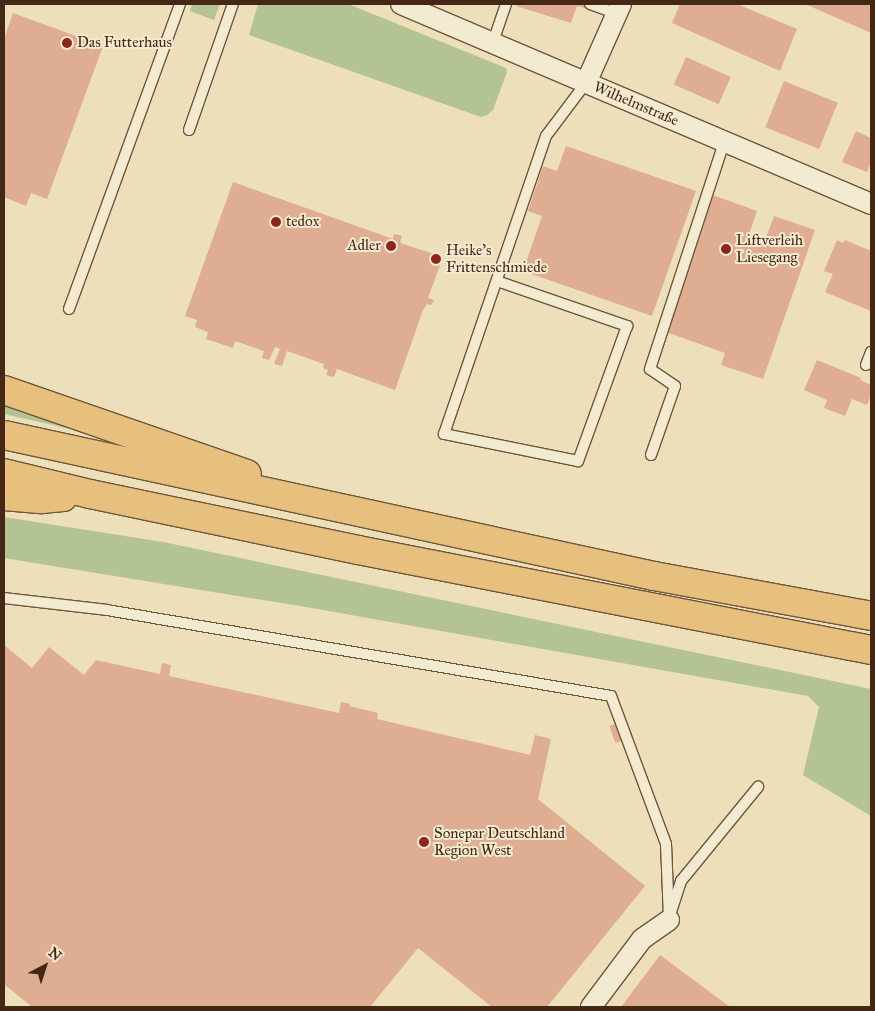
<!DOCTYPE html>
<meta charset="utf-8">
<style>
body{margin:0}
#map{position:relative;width:875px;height:1011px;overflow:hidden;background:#ecdfb9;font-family:"IM FELL Great Primer",serif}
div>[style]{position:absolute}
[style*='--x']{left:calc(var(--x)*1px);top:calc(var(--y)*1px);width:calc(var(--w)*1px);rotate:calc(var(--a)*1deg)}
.green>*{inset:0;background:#b3c392}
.building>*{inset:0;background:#dfad91;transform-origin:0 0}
.roads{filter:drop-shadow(1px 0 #6e553d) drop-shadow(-1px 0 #6e553d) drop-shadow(0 1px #6e553d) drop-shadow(0 -1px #6e553d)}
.lane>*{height:10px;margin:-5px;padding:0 5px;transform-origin:5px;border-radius:5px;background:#f3ead2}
.street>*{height:20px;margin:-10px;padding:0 10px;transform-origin:10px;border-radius:10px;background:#f3ead2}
.highway>*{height:28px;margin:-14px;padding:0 14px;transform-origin:14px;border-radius:14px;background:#e6c07c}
.dots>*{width:14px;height:14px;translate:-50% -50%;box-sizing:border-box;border:2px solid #f3ead2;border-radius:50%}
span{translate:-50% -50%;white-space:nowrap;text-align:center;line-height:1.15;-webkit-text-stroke:4px #f3ead2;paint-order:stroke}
.poi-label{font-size:15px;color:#442714}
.left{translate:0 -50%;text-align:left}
.right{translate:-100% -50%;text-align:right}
.street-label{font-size:15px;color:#442714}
.frame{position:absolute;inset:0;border:5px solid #442714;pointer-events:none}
.north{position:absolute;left:20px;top:941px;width:50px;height:50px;-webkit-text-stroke:4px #f3ead2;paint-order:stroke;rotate:40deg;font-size:14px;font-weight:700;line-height:20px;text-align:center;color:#442714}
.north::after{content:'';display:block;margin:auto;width:18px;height:22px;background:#442714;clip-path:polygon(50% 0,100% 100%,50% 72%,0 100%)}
</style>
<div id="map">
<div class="green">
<i style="clip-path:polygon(192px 4px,220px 4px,214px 20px,190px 11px)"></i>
<i style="clip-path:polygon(258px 4px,348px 4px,506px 68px,507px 72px,493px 110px,487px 115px,481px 117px,249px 35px)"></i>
<i style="clip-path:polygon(4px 400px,111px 438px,4px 414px)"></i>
<i style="clip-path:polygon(4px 517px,163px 542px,871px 689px,871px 816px,803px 775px,819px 707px,808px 696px,306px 607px,4px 558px)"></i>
</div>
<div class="building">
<i style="clip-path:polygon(517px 4px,590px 4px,588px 9px,577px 6px,571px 23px,516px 6px)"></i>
<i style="clip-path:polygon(680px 4px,737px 4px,797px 29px,780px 71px,672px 23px)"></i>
<i style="clip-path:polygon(805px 4px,871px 4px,871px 33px)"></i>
<i style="clip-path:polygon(13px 13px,103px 46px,47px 199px,31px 193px,26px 206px,4px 197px,4px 39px)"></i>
<i style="left:686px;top:57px;width:49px;height:30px;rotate:24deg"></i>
<i style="left:784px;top:81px;width:58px;height:50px;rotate:22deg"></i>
<i style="clip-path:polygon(856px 131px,871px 138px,871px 162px,867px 172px,842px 162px)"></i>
<i style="clip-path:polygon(566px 146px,696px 191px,652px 316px,523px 271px,542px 216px,528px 211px,543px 166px,557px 171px)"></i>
<i style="clip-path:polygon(233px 182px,393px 239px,394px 234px,402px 236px,400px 242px,403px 244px,443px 257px,428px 298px,434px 300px,431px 305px,427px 304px,423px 310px,395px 390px,337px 369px,334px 377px,326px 375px,328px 370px,323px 368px,324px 364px,287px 351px,282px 366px,274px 364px,280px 349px,275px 347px,269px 360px,262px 358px,264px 351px,235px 341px,233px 348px,206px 339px,208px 332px,195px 327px,197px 320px,185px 316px)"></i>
<i style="clip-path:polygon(710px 194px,757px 211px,748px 237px,764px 243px,774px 216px,815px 230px,763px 379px,721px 365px,725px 353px,666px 332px,705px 222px,701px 221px)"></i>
<i style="clip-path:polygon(837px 240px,843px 243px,845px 240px,871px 251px,871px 311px,825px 292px,833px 274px,824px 271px)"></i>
<i style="clip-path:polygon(817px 360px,861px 378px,860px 380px,871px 385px,871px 395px,867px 405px,852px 399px,845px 416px,824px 408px,827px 400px,804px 390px)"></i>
<i style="clip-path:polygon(4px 645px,32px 668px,49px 647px,84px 675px,96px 660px,160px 674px,162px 663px,171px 665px,169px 676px,339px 713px,341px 702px,350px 704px,349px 706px,378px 713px,377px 719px,530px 755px,535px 735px,551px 739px,538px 799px,645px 886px,547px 1007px,492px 1007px,418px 948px,370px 1007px,32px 1007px,4px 984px)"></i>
<i style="left:618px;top:723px;width:18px;height:9px;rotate:71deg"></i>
<i style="clip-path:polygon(660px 955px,730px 1007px,621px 1007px)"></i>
</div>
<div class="roads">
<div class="lane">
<i style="--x:590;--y:4;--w:29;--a:20"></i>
<i style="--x:493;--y:42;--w:40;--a:-71.1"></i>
<i style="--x:189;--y:130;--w:133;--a:-70.8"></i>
<i style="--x:497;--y:281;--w:138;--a:19.1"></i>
<i style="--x:627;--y:326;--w:144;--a:109.9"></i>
<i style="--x:578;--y:461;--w:137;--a:-168.6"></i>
<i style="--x:444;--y:434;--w:315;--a:-71.1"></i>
<i style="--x:546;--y:136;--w:66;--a:-53"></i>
<i style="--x:69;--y:309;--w:325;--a:-70"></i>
<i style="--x:866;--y:365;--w:14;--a:-69"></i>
<i style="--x:651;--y:455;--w:73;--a:-70.8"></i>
<i style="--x:675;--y:386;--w:30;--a:-146"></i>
<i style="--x:650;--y:369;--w:239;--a:-71.9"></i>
<i style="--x:4;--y:598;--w:104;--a:6.6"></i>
<i style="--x:107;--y:610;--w:511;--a:9.68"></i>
<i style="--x:611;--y:696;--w:158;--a:69.6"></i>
<i style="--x:666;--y:844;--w:76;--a:87.7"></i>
<i style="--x:671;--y:912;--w:33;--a:-72"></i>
<i style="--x:681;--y:881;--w:122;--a:-50.7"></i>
</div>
<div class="street">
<i style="--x:401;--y:4;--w:511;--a:23.05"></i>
<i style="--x:586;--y:83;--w:86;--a:-66.1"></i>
<i style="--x:591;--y:1007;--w:85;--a:-53.1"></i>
<i style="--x:642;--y:939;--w:33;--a:-35"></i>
</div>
<div class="highway">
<i style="--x:4;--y:390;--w:257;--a:19.1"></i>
<i style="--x:4;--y:435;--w:665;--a:12.24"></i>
<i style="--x:654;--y:576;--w:221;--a:10.4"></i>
<i style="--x:4;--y:473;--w:89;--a:13.7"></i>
<i style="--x:90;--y:494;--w:274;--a:11.8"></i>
<i style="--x:358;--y:550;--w:523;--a:11.03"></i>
<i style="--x:4;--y:496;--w:38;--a:5"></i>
<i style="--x:42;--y:499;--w:21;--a:-5"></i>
</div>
</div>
<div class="dots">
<i style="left:67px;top:43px;background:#8f2418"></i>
<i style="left:276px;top:222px;background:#8f2418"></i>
<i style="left:391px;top:246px;background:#8f2418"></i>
<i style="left:726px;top:249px;background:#8f2418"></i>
<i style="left:436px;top:259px;background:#8f2418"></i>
<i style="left:424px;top:842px;background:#8f2418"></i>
</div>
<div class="poi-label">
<span class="left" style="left:77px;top:43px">Das Futterhaus</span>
<span class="left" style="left:286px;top:222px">tedox</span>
<span class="left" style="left:736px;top:249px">Liftverleih<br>Liesegang</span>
<span class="right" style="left:381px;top:246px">Adler</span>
<span class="left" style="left:446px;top:259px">Heike's<br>Frittenschmiede</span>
<span class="left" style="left:434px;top:842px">Sonepar Deutschland<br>Region West</span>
</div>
<div class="street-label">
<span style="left:636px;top:104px;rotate:23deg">Wilhelmstraße</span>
</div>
<div class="frame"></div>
<div class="north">N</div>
</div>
